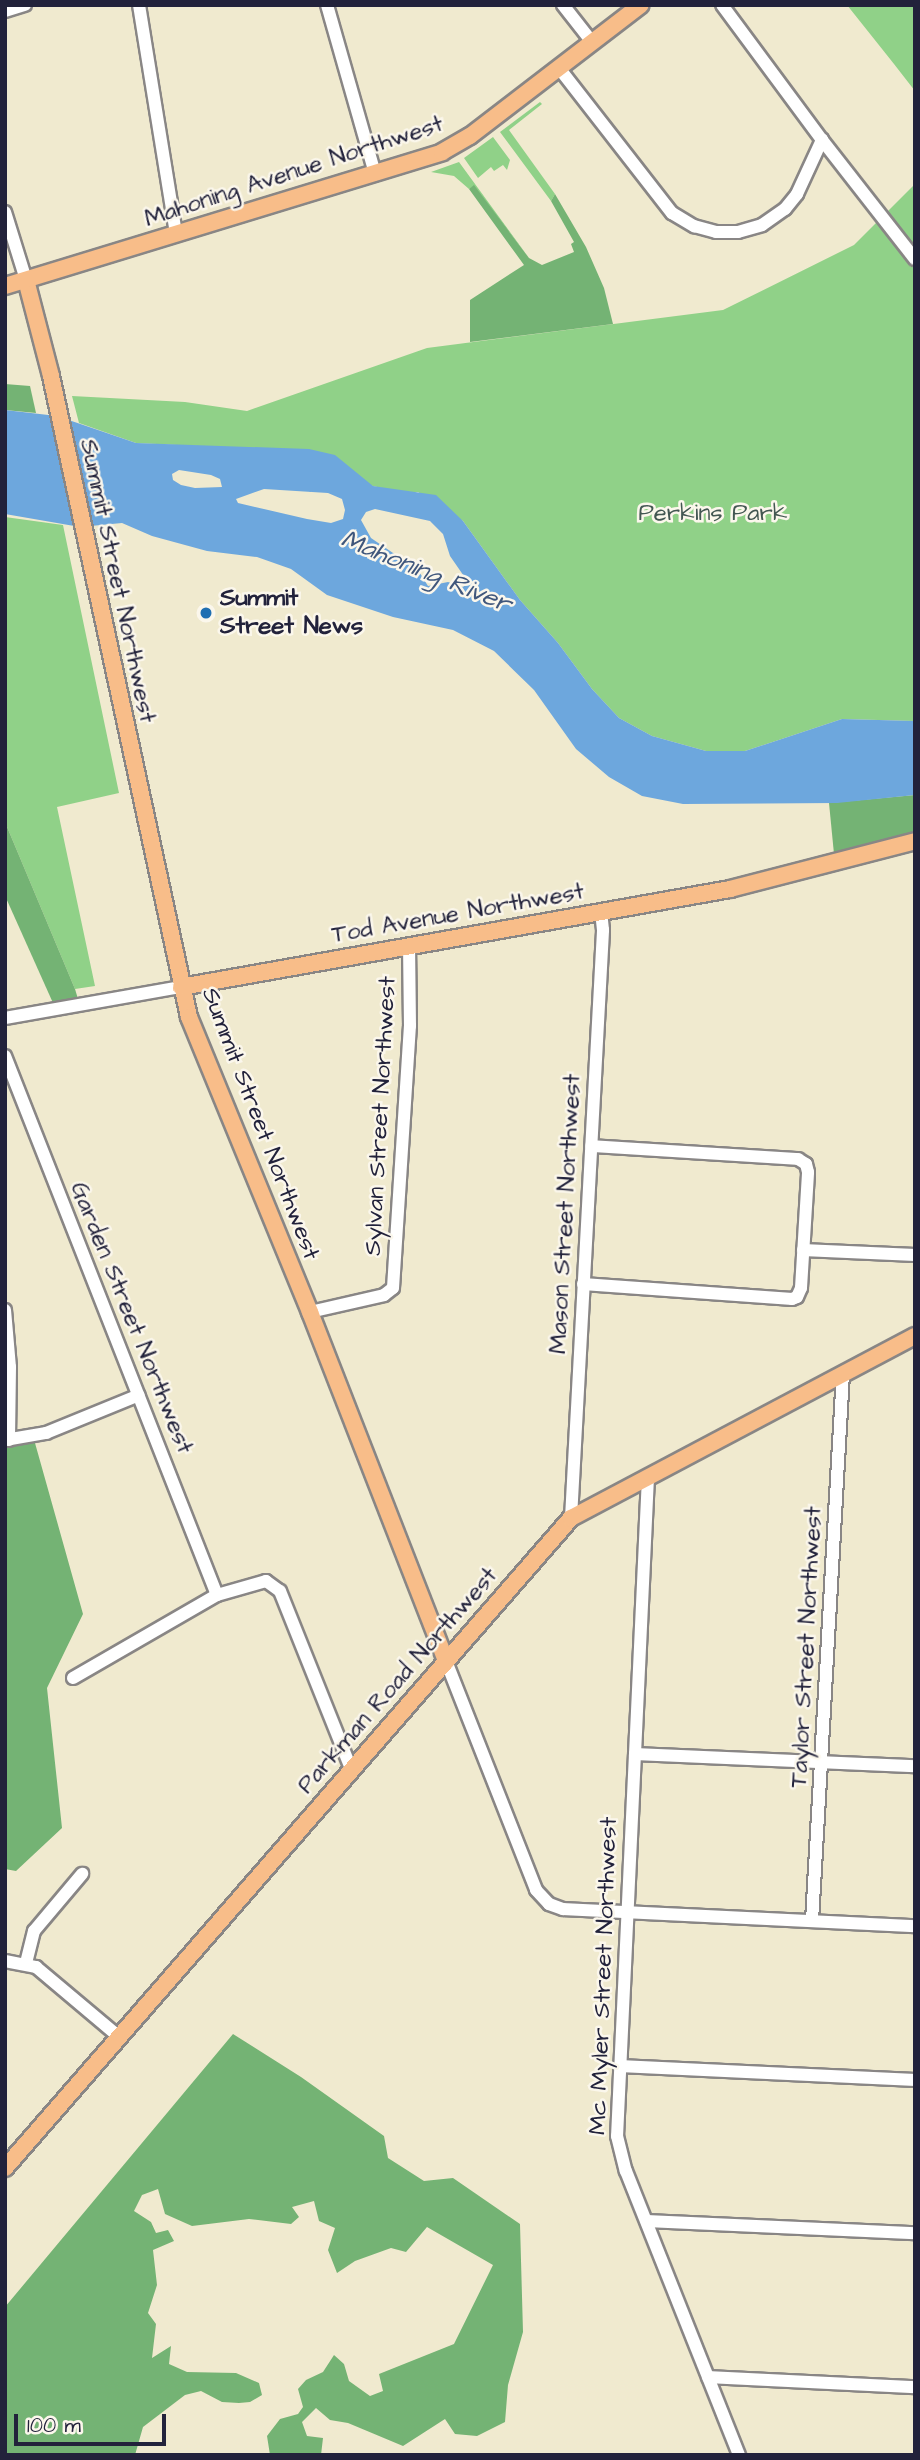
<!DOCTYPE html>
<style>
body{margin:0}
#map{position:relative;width:920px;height:2460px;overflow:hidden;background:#f0eacf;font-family:"Architects Daughter",sans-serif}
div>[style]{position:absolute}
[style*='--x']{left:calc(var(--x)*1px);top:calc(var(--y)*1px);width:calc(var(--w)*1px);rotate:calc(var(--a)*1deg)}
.green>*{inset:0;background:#90d188}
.forest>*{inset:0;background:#74b374}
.water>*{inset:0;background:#6da7dd}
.roads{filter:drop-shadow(2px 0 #898685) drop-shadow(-2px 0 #898685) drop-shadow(0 2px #898685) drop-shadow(0 -2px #898685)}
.minor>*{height:12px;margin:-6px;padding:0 6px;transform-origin:6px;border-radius:6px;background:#fff}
.major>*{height:16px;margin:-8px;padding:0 8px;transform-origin:8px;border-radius:8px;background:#f8bd89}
.dots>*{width:19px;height:19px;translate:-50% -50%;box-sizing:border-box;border:4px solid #fbf7ec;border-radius:50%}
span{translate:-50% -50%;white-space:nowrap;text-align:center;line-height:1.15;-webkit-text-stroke:5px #fbf7ec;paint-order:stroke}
.street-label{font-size:24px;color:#22223b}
.park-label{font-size:24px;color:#435752}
.poi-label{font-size:24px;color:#22223b;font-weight:700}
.left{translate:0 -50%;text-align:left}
.water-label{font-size:26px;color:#40577c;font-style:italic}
.frame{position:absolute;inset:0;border:7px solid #22223b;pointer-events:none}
.scale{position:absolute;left:14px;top:2414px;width:152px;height:32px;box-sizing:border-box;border:4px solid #22223b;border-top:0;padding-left:9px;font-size:21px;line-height:24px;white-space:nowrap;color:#22223b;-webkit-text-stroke:5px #fbf7ec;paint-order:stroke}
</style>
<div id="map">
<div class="green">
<i style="clip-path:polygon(847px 5px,915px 5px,915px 91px,894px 64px)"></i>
<i style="clip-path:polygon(540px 102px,542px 104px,509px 130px,555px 194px,551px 201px,500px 132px)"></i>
<i style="clip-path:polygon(493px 137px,510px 160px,507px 170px,503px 165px,494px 171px,491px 167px,478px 178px,464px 158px)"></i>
<i style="clip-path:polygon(459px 162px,529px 258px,474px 186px,469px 189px,454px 176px,431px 172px)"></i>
<i style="clip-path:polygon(915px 184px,915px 721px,842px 719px,745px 751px,706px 751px,652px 736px,619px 718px,592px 689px,558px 643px,520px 600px,463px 521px,418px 492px,399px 492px,373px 486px,218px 447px,136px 443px,79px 423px,72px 396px,185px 402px,247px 411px,427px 348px,723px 310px,854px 245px)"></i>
<i style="clip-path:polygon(5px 517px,63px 525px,119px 793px,57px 807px,95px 986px,75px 989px,5px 822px)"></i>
</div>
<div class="forest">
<i style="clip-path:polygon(474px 185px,529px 258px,542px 265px,574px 252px,571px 244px,574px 242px,551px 201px,555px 194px,586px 247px,604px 288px,613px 324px,470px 342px,470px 300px,524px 265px,469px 189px)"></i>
<i style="clip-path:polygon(5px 384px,30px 386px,36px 413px,5px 410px)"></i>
<i style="clip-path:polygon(915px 795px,915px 833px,834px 854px,829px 803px)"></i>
<i style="clip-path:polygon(5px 822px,75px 989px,78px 999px,53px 1003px,6px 898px)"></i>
<i style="clip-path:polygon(35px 1443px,83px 1614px,47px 1688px,62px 1828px,16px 1871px,5px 1869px,5px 1444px)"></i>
<i style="clip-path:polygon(233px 2034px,301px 2077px,384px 2136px,388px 2158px,424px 2181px,453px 2178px,520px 2224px,523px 2332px,508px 2385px,505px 2422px,477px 2436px,455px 2434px,445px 2419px,403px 2446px,348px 2423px,330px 2420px,316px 2408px,302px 2422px,307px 2436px,323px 2438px,321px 2455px,270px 2455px,267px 2436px,280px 2419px,298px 2414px,303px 2407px,298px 2389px,306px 2380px,323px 2372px,334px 2355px,344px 2364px,349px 2381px,370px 2396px,383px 2391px,379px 2374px,454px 2344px,493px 2265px,427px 2227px,406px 2252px,391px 2248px,355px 2261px,337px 2273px,328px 2250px,335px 2228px,319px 2221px,314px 2201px,292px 2207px,299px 2217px,291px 2224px,249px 2219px,192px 2226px,165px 2214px,158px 2189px,142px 2195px,134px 2211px,151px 2222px,156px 2233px,168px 2230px,174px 2241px,153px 2250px,157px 2285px,148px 2313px,156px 2324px,152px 2358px,171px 2346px,169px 2364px,187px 2372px,236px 2373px,259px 2383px,262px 2395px,250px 2402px,239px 2403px,222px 2402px,201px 2391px,185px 2395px,143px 2427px,135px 2455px,5px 2455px,5px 2307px)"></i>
</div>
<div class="water">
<i style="clip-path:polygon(evenodd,5px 410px,57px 416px,136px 443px,309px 449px,335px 455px,373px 486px,436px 495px,463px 521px,520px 600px,558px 643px,592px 689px,619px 718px,652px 736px,706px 751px,745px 751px,842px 719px,915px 721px,915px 795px,837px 803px,683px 804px,642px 796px,609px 777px,576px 749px,534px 690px,494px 651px,453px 630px,393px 617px,327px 595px,291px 569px,257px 557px,207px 551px,152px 536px,122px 523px,80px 527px,5px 514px,5px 410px,179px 470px,211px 475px,220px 479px,222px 487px,195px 488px,181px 485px,173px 480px,172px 474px,179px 470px,5px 410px,264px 489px,328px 493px,342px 499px,345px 510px,343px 519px,331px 523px,307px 519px,238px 503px,236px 499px,264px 489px,5px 410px,375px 509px,430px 521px,443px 534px,450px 556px,468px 582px,463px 587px,448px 582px,428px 586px,418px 570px,371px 538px,361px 520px,366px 512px,375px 509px)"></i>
</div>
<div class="roads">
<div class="minor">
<i style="--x:139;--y:5;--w:232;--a:80.8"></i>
<i style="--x:327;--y:5;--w:176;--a:74.1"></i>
<i style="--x:563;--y:5;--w:47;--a:51.9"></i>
<i style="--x:5;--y:11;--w:21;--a:-17"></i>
<i style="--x:559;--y:68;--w:184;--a:52.1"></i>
<i style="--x:672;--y:213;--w:26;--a:31"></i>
<i style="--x:694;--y:226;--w:23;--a:15"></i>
<i style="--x:716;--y:232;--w:22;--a:0"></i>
<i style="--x:738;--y:232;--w:25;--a:-16"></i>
<i style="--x:762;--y:225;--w:28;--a:-35"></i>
<i style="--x:785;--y:209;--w:19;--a:-51"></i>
<i style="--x:797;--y:194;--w:60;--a:-65.2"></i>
<i style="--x:822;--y:140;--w:168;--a:-126.5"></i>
<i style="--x:822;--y:140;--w:151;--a:52"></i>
<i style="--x:5;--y:212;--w:71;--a:72.8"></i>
<i style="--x:5;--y:1018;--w:179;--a:-10"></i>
<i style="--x:5;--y:1056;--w:579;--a:68.53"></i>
<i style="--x:803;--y:1250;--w:112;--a:2.6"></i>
<i style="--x:583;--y:1284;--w:210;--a:4.1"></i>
<i style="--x:792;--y:1299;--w:5;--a:-22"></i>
<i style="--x:797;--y:1297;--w:10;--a:-66"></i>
<i style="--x:801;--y:1288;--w:116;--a:-86.5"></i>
<i style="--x:808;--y:1172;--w:8;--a:-104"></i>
<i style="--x:806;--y:1164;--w:9;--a:-148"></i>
<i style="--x:798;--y:1159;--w:207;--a:-176.4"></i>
<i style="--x:5;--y:1310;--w:57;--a:85"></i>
<i style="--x:10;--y:1367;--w:73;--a:90.8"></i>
<i style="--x:310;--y:1312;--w:76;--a:-12.9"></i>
<i style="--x:384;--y:1295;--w:11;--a:-38"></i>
<i style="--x:393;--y:1288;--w:263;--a:-86.3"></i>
<i style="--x:410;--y:1026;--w:81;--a:-90.7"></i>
<i style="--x:5;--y:1440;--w:42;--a:-9.7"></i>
<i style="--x:46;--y:1433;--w:100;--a:-22.2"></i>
<i style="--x:648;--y:1477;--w:660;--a:92.69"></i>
<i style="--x:617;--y:2136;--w:36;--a:76"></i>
<i style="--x:626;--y:2171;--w:306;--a:68.3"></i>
<i style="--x:571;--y:1518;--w:589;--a:-86.88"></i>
<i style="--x:603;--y:930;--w:19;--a:-96"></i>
<i style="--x:446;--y:1661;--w:246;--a:68.5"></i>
<i style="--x:536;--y:1890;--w:19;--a:47"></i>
<i style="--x:549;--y:1904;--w:15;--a:20"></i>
<i style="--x:563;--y:1909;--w:352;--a:2.8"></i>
<i style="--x:73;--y:1678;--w:166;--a:-30"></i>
<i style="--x:217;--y:1595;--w:51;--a:-15.9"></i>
<i style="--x:266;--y:1581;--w:17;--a:36"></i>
<i style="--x:280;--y:1591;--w:194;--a:68.2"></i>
<i style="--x:635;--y:1754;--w:280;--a:2.5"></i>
<i style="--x:812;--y:1921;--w:548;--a:-86.76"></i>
<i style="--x:5;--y:1961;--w:32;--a:11"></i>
<i style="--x:36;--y:1967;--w:109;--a:40.1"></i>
<i style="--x:26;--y:1963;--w:33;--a:-76"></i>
<i style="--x:34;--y:1931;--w:75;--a:-49.9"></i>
<i style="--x:620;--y:2066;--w:295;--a:2.7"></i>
<i style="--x:647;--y:2221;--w:268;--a:2.6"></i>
<i style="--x:708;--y:2377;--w:207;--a:2.8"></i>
</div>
<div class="major">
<i style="--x:26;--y:280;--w:99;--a:75.4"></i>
<i style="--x:51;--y:376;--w:656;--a:77.85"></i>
<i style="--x:189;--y:1017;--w:319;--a:67.7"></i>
<i style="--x:310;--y:1312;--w:375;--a:68.7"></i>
<i style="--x:5;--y:286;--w:457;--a:-17"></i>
<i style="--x:442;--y:152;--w:32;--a:-30"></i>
<i style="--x:470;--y:136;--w:215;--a:-37.5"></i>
<i style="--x:181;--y:987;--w:558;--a:-10.12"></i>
<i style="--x:730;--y:889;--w:191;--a:-14.5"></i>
<i style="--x:5;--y:2168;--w:862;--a:-48.95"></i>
<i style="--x:571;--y:1518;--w:389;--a:-27.9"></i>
</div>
</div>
<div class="dots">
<i style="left:206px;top:613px;background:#1f6fb2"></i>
</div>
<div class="street-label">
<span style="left:294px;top:172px;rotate:-18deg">Mahoning Avenue Northwest</span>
<span style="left:117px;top:581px;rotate:78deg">Summit Street Northwest</span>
<span style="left:458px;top:914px;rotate:-10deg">Tod Avenue Northwest</span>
<span style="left:381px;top:1116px;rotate:-87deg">Sylvan Street Northwest</span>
<span style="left:260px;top:1124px;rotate:69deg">Summit Street Northwest</span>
<span style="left:566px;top:1214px;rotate:-87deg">Mason Street Northwest</span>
<span style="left:131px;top:1318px;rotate:68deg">Garden Street Northwest</span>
<span style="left:807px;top:1647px;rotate:-87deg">Taylor Street Northwest</span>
<span style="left:398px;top:1681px;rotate:-49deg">Parkman Road Northwest</span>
<span style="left:604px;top:1976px;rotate:-88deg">Mc Myler Street Northwest</span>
</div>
<div class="park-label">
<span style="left:713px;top:514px">Perkins Park</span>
</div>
<div class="poi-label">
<span class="left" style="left:220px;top:613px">Summit<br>Street News</span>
</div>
<div class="water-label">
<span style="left:426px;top:572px;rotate:22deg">Mahoning River</span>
</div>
<div class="frame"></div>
<div class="scale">100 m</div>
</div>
